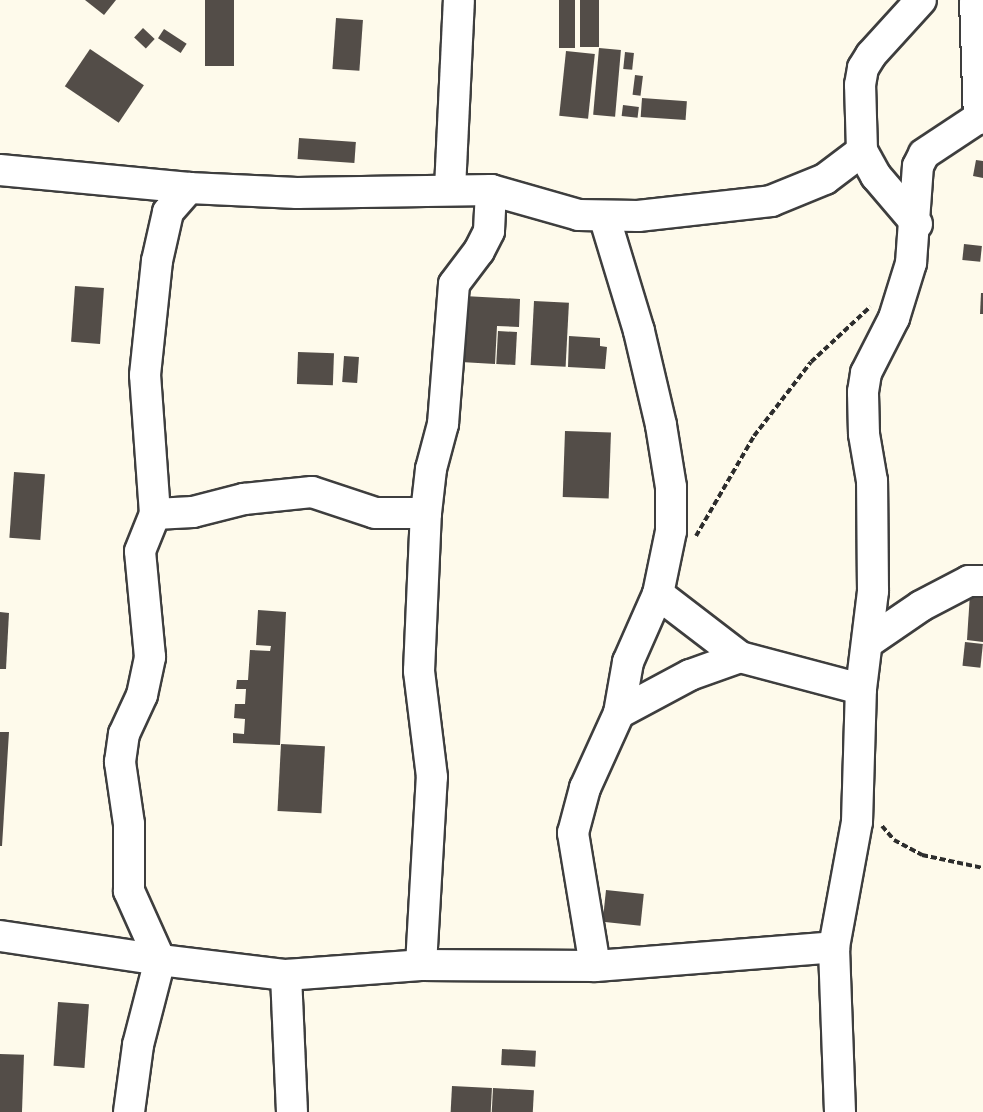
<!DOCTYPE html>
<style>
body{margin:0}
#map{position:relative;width:983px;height:1112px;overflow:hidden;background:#fefaeb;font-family:"Source Serif 4",serif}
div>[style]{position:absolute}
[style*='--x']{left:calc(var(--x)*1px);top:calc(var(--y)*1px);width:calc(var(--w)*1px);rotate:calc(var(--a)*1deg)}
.building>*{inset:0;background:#534d48;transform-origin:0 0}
.path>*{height:4px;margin-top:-2px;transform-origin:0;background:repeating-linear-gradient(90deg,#2d2d2d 0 6px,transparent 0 9px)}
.roads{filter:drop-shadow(2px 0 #3e3e3e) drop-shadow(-2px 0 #3e3e3e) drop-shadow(0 2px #3e3e3e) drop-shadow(0 -2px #3e3e3e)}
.minor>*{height:30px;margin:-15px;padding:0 15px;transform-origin:15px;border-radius:15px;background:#fff}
span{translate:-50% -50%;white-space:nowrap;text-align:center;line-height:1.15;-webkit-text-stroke:6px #fff;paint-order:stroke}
</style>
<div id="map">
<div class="building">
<i style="clip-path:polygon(85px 0,116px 0,104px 15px)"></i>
<i style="left:205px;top:0;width:29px;height:66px"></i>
<i style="left:559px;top:0;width:16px;height:48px"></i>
<i style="left:580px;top:0;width:19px;height:47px"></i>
<i style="left:336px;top:18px;width:27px;height:51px;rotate:4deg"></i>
<i style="left:143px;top:28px;width:16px;height:13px;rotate:43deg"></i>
<i style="left:164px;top:29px;width:27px;height:11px;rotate:33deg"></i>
<i style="left:599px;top:48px;width:22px;height:67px;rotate:5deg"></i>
<i style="left:90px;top:49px;width:65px;height:45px;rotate:34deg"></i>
<i style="left:566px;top:51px;width:29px;height:65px;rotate:6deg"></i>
<i style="left:625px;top:52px;width:9px;height:17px;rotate:6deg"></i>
<i style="left:635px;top:75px;width:8px;height:20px;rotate:7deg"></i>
<i style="left:642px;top:98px;width:45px;height:19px;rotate:4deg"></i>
<i style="left:623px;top:105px;width:16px;height:11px;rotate:7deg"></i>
<i style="left:299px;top:138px;width:57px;height:21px;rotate:4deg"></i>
<i style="clip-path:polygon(976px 160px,983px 161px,983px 178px,973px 176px)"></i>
<i style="left:964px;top:244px;width:18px;height:16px;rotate:6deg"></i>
<i style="left:75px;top:286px;width:29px;height:56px;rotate:4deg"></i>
<i style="clip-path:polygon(981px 293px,983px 293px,983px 314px,980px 314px)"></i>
<i style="clip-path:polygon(464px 296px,520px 299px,519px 327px,497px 326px,495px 364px,461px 362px)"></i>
<i style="left:534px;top:301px;width:35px;height:64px;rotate:3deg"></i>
<i style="left:498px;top:331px;width:19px;height:33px;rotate:3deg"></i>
<i style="clip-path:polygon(569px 336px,600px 338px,600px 346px,607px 347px,605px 369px,568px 367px)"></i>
<i style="left:298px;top:352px;width:36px;height:32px;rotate:2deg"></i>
<i style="left:344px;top:356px;width:15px;height:26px;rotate:4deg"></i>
<i style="left:565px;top:431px;width:46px;height:66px;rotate:2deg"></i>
<i style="left:14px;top:472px;width:31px;height:66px;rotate:4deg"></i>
<i style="clip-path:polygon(970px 593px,983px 594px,983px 642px,967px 640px)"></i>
<i style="clip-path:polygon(258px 610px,286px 612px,280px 745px,233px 743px,233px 733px,244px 734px,245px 719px,234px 718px,235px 704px,245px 704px,246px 689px,236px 689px,237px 680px,248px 680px,250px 650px,270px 651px,271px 646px,256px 645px)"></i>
<i style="clip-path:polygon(0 612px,9px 613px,6px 669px,0 669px)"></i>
<i style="left:965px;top:642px;width:18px;height:24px;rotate:6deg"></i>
<i style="clip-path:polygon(0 732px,9px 732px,2px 846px,0 846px)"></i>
<i style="left:281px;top:744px;width:44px;height:67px;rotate:3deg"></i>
<i style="left:606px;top:890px;width:38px;height:32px;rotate:6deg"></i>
<i style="left:58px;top:1002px;width:31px;height:64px;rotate:4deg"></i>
<i style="left:502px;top:1049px;width:34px;height:16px;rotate:3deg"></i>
<i style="left:0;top:1054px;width:24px;height:58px;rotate:2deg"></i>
<i style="left:452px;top:1086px;width:40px;height:26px;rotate:3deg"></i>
<i style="left:493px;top:1088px;width:41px;height:24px;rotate:3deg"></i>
</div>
<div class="path">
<i style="--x:696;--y:536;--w:116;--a:-59.9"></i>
<i style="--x:754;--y:436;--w:93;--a:-52.4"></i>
<i style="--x:811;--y:362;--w:81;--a:-43"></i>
<i style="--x:882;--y:826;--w:18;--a:49"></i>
<i style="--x:894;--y:840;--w:32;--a:28"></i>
<i style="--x:922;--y:855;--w:62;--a:12"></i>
</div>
<div class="roads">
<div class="minor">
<i style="--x:975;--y:0;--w:119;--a:88.1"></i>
<i style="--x:0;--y:170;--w:190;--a:5.4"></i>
<i style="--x:189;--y:188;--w:108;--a:2.7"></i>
<i style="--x:297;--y:193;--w:194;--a:-0.9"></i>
<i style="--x:491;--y:190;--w:91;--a:15.9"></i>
<i style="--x:579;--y:215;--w:59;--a:1"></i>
<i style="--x:638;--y:216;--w:134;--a:-6.4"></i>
<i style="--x:771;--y:201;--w:58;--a:-22.2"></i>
<i style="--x:825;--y:179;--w:46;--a:-37.1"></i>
<i style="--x:450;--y:189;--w:189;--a:-87.3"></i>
<i style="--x:917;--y:224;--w:63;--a:-130.5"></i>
<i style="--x:876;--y:176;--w:29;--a:-119"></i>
<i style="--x:862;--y:151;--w:66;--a:-91.7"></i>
<i style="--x:860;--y:85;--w:17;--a:-80"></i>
<i style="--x:863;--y:68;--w:15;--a:-58"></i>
<i style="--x:871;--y:55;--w:74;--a:-47.7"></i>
<i style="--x:155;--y:514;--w:38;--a:-3"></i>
<i style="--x:193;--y:512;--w:53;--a:-14.3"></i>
<i style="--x:244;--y:499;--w:68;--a:-5.9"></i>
<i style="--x:312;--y:492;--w:66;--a:18.4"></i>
<i style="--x:375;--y:513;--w:51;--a:0"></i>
<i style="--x:658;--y:594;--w:103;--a:37.5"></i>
<i style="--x:740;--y:657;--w:125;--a:14.8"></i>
<i style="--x:867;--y:643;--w:65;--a:-34.4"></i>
<i style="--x:921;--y:606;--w:54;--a:-27.5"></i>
<i style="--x:969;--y:581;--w:14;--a:0"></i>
<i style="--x:619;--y:713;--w:81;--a:-28.2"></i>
<i style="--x:690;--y:675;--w:53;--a:-19.8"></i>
<i style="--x:0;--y:936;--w:162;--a:8.5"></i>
<i style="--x:160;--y:960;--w:76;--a:-114.2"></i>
<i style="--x:129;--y:891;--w:67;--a:-90"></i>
<i style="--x:129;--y:824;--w:63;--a:-98.3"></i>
<i style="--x:120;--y:762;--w:28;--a:-82"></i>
<i style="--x:124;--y:734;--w:43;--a:-65.2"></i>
<i style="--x:142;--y:695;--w:39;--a:-78"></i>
<i style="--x:150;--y:657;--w:106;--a:-95.4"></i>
<i style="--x:140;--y:551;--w:40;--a:-68"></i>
<i style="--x:155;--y:514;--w:139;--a:-94.1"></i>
<i style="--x:145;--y:375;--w:115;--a:-84"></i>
<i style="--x:157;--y:261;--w:50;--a:-77.3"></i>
<i style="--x:168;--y:212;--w:32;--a:-49"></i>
<i style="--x:421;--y:965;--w:188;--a:-86.7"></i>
<i style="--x:432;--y:777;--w:107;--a:-97"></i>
<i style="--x:419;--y:671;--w:158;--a:-87.5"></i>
<i style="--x:426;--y:513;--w:44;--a:-83.5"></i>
<i style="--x:431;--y:469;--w:47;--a:-75.1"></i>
<i style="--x:443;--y:424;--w:140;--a:-85.5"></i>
<i style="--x:454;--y:284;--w:41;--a:-52.9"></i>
<i style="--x:479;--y:251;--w:22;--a:-63"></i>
<i style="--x:489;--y:231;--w:41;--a:-87.2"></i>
<i style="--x:595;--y:966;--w:240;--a:-4.5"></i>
<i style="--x:286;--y:975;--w:137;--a:87.5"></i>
<i style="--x:129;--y:1112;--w:68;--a:-82.3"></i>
<i style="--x:138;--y:1045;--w:88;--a:-75.5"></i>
<i style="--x:160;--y:960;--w:127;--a:6.8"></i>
<i style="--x:286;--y:975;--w:135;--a:-4.2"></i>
<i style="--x:421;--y:965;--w:174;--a:0.3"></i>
<i style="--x:595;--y:966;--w:135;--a:-99.4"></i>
<i style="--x:573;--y:833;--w:47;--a:-75.1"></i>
<i style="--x:585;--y:788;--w:82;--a:-65.6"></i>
<i style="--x:619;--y:713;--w:52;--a:-80"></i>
<i style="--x:628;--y:662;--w:74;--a:-66.2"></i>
<i style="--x:658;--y:594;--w:64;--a:-78.3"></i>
<i style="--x:671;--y:531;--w:44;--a:-90"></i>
<i style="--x:671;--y:487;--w:63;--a:-99.2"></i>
<i style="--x:661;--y:425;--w:97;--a:-103.2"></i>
<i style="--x:639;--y:331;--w:120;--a:-106.9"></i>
<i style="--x:840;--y:1112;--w:165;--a:-92.1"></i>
<i style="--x:834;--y:947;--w:127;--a:-79.6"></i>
<i style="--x:857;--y:822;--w:133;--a:-88.3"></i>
<i style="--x:861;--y:689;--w:99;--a:-83"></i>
<i style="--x:873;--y:591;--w:110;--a:-90.5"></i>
<i style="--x:872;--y:481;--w:48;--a:-99.7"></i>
<i style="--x:864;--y:434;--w:42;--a:-91.4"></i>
<i style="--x:863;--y:392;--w:19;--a:-81"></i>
<i style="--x:866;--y:373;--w:62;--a:-63"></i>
<i style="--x:894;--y:318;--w:58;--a:-72.8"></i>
<i style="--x:911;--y:263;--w:97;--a:-85.9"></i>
<i style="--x:918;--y:166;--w:13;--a:-63"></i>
<i style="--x:924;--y:154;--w:71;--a:-33.5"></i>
</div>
</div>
</div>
